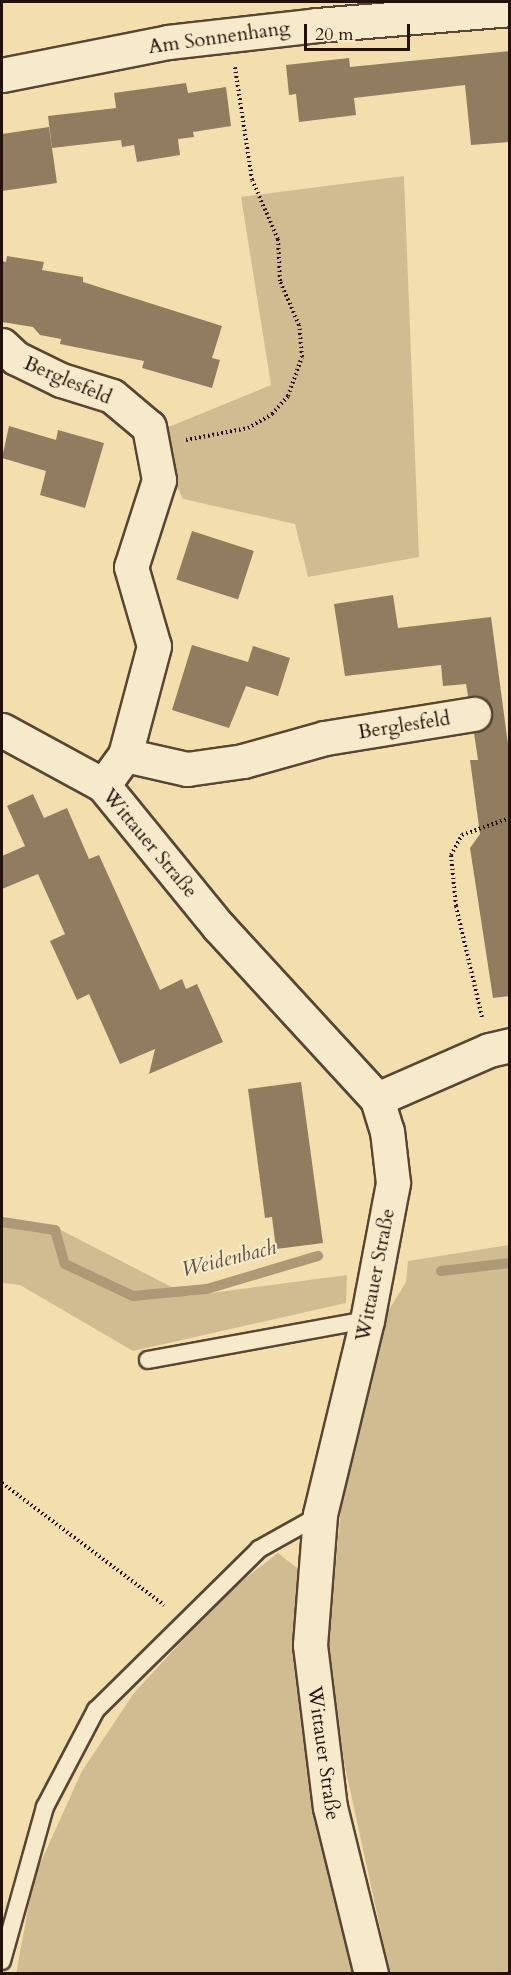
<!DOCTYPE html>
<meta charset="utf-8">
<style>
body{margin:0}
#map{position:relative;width:511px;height:1975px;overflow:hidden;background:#f3dfad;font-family:Cardo,serif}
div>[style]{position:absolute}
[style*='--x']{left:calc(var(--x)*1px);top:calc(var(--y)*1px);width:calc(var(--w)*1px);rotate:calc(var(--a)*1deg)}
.green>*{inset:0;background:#d0bc91}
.stream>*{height:10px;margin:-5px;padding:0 5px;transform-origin:5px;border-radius:5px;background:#ad9976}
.building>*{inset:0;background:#907d5f;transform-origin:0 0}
.path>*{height:4px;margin-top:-2px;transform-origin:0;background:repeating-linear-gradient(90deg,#24120a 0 1.5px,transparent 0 4.5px)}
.roads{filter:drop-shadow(2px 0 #584533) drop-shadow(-2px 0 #584533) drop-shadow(0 2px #584533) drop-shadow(0 -2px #584533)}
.service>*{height:16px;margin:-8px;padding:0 8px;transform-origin:8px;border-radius:8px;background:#f7eaca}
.minor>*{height:33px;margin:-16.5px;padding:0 16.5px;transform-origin:16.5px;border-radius:16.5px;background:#f7eaca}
.tertiary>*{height:33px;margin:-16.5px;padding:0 16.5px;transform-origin:16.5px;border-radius:16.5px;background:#f7eaca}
span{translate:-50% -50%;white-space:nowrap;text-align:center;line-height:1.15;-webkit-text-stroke:4.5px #f7eaca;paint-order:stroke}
.street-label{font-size:20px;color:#24120a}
.water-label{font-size:21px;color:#624f3b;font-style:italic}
.frame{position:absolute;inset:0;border:3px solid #24120a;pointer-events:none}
.scale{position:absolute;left:304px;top:24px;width:106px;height:27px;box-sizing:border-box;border:3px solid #24120a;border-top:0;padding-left:8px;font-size:18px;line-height:21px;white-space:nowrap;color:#24120a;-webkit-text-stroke:4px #f7eaca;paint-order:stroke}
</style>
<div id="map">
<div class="green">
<i style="clip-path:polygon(404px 176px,419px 557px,308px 577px,295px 524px,183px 499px,149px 427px,171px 426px,271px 385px,241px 197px)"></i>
<i style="clip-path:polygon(2px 1220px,55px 1227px,189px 1296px,347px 1275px,346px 1303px,133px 1351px,20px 1285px,2px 1283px)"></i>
<i style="clip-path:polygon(509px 1245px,509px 1973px,390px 1973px,344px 1762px,328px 1646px,346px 1455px,377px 1329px,406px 1282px,408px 1261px)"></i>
<i style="clip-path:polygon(278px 1553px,297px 1568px,297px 1669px,361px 1973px,16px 1974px,34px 1877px,82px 1771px,134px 1693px,226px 1593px)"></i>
</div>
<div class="stream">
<i style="--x:2;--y:1222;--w:54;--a:8.6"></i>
<i style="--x:55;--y:1230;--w:35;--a:74"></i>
<i style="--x:65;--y:1264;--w:75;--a:25.2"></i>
<i style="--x:133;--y:1296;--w:74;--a:-5.4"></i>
<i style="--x:207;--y:1289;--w:116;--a:-16.6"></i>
<i style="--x:441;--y:1271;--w:69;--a:-6.6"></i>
</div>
<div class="building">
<i style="clip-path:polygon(510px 51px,510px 142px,471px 145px,465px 85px,354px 98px,356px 115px,299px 122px,296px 94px,289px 95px,286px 65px,349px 58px,350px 67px)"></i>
<i style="clip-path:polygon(186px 83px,188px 93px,226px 87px,231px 126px,193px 132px,194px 137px,178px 139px,180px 155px,137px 162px,134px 145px,122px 147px,121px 140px,52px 148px,48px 116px,116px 108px,114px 93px)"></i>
<i style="clip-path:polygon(49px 127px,57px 183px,2px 191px,2px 134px)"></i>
<i style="clip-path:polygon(7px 256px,44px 262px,42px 270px,83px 277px,83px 282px,222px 326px,212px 358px,220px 360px,212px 388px,142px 368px,144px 361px,60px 344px,61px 339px,40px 335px,33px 327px,2px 322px,2px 261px,6px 262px)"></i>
<i style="clip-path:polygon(9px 426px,56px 440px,58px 430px,104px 443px,85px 508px,40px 495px,46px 471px,2px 458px)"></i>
<i style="left:192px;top:531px;width:65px;height:51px;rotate:18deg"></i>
<i style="clip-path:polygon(393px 595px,398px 628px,491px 617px,510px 759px,510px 996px,493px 998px,470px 848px,480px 834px,470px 760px,478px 760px,474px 733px,485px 729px,491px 721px,489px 703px,480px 696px,468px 696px,466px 684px,443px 686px,441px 665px,345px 676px,334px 604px)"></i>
<i style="clip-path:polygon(192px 645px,248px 662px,253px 646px,290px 658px,278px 696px,246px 686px,229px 728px,172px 710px)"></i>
<i style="clip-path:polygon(33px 794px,44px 818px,67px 808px,89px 859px,99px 855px,160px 990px,182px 979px,186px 989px,197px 984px,223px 1042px,149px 1074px,155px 1049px,120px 1064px,89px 994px,77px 1000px,50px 941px,65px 934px,38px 874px,2px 889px,2px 856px,25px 846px,7px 806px)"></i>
<i style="clip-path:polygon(301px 1082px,323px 1243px,276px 1249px,272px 1217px,265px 1218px,248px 1089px)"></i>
</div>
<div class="path">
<i style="--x:186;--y:440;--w:63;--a:-11"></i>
<i style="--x:248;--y:428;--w:28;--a:-30"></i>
<i style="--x:272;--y:414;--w:24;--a:-48"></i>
<i style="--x:288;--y:396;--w:41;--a:-70.3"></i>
<i style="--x:302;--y:357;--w:32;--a:-95"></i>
<i style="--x:299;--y:325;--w:48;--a:-113.4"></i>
<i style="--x:280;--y:281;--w:42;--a:-92.7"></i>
<i style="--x:278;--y:239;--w:64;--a:-113.8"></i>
<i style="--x:252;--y:180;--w:114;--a:-98.6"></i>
<i style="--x:482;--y:1017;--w:114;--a:-103.2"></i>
<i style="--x:456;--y:906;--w:51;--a:-95.6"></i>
<i style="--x:451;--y:855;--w:23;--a:-61"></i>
<i style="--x:462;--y:835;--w:51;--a:-19.5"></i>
<i style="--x:2;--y:1483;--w:203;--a:37"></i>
</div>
<div class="roads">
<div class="service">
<i style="--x:148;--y:1360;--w:223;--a:-10.4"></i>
<i style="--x:2;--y:1961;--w:160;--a:-74.4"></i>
<i style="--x:45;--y:1807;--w:110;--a:-62.3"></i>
<i style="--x:96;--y:1710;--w:229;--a:-44.6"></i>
<i style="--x:259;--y:1549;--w:70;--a:-29.1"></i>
</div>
<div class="minor">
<i style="--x:2;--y:75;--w:169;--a:-11.2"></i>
<i style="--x:168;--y:42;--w:150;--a:-6.5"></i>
<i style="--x:317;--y:25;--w:194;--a:-4.7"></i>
<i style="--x:2;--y:345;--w:19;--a:43"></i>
<i style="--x:16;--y:358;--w:50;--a:26.1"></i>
<i style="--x:61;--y:380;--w:53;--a:17.4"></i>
<i style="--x:112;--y:396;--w:48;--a:40"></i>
<i style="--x:149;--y:427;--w:54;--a:79.3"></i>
<i style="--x:159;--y:480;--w:91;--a:107.8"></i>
<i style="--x:131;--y:567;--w:82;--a:73.8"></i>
<i style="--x:154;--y:646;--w:113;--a:104.9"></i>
<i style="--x:125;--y:755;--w:37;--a:126"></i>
<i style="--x:125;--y:755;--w:64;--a:12.7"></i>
<i style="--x:187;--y:769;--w:57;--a:-8.1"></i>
<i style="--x:243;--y:761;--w:85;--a:-15.7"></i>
<i style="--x:325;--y:738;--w:151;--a:-9.2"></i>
<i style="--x:377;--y:1099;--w:122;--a:-23.6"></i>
<i style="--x:489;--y:1050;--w:22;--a:-13"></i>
</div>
<div class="tertiary">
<i style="--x:2;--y:730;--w:115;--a:28.6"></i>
<i style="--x:103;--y:785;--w:182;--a:50.8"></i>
<i style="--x:218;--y:926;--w:235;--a:47.4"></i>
<i style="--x:377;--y:1099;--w:34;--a:73"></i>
<i style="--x:387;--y:1131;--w:52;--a:83.4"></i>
<i style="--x:393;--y:1183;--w:139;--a:100.7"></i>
<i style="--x:367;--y:1320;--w:201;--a:103.6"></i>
<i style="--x:320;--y:1515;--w:130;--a:94.4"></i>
<i style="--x:310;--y:1645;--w:163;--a:83"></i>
<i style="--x:330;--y:1807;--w:172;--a:76.2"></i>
</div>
</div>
<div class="street-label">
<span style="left:219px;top:37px;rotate:-8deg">Am Sonnenhang</span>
<span style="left:68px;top:380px;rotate:23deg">Berglesfeld</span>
<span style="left:404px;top:725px;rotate:-9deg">Berglesfeld</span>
<span style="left:150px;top:843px;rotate:50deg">Wittauer Straße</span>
<span style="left:375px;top:1275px;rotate:-79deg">Wittauer Straße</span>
<span style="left:324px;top:1753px;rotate:82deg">Wittauer Straße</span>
</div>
<div class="water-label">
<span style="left:229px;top:1259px;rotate:-14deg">Weidenbach</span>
</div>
<div class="frame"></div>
<div class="scale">20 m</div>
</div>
